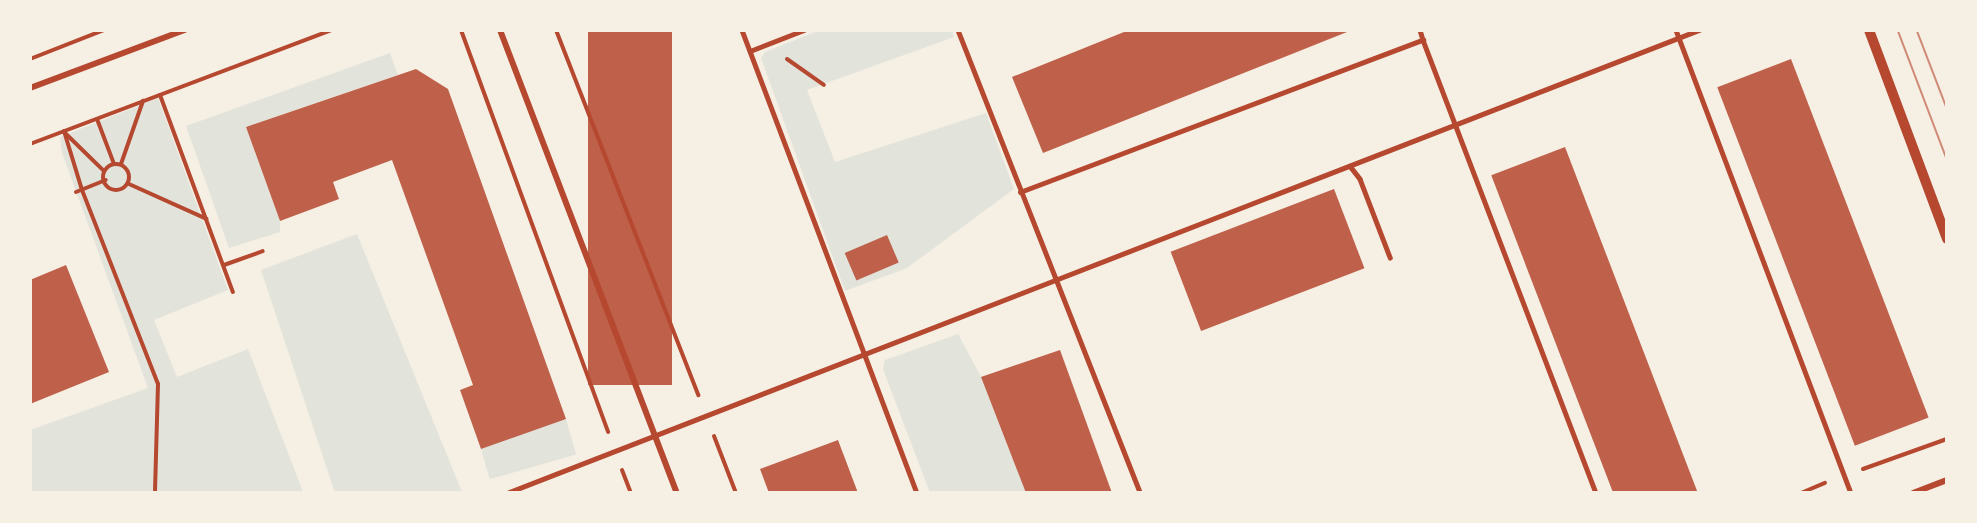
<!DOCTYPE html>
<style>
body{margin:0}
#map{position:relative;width:1977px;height:523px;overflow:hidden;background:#f6efe4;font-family:Ubuntu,sans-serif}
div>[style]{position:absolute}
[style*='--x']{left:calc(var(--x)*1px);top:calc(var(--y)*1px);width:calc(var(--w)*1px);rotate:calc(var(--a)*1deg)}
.green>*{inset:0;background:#e2e4dc;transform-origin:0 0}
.building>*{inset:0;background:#bf614a;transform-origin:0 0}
.path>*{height:4px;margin:-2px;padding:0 2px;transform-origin:2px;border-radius:2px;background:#b5482f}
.path>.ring{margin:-2px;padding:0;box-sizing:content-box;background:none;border:4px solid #b5482f;border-radius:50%}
.service>*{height:4.5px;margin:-2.25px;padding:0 2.25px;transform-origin:2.25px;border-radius:2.25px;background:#b5482f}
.minor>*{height:6px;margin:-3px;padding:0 3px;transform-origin:3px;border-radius:3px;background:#b5482f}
.tertiary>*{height:10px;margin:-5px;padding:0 5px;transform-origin:5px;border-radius:5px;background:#b5482f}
.tram>*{height:1.5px;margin:-0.75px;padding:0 0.75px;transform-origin:0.75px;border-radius:0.75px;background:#cf8b77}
span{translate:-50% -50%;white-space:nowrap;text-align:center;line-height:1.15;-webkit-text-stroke:4.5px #f6efe4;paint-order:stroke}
.frame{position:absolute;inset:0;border:32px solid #f6efe4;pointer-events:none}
</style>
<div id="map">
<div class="green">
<i style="clip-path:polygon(820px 30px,952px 30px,954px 37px,807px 90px,835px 162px,986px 113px,1014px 189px,907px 268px,845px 291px,761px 58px,765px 52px)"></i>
<i style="clip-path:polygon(390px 53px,398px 75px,246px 127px,280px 221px,280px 232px,229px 248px,186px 126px)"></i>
<i style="clip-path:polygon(158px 98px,228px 290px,154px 320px,177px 377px,248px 349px,303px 492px,30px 493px,30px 430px,148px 388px,62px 153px,60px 137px)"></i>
<i style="clip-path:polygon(357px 234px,462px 492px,335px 493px,261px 270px)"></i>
<i style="clip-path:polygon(958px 334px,981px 377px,1026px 493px,930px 493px,883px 369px,885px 360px)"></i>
<i style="left:566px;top:419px;width:37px;height:90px;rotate:74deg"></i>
</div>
<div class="building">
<i style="left:588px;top:30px;width:84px;height:355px"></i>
<i style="clip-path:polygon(1129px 30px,1352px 30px,1043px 153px,1012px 77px)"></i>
<i style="left:1791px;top:59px;width:384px;height:79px;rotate:69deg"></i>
<i style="clip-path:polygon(416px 69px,448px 89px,566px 419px,481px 449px,460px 390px,473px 385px,392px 160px,333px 182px,339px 199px,280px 221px,246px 127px)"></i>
<i style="left:1565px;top:147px;width:371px;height:79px;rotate:69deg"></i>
<i style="left:1334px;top:189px;width:85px;height:175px;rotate:69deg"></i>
<i style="left:887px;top:235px;width:30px;height:46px;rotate:67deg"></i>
<i style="clip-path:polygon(66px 265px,109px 372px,30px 404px,30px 280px)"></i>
<i style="clip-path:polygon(1060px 350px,1112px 493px,1026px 493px,981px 377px)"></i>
<i style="clip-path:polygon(838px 440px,858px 493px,769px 493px,760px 469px)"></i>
</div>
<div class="path">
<i style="--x:461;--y:30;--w:428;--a:69.9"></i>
<i style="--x:556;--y:30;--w:392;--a:68.7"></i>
<i style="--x:30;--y:59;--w:79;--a:-21.4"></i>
<i style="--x:787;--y:59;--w:45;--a:35.1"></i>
<i style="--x:160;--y:95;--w:210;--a:69.7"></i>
<i style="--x:97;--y:119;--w:48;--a:69.3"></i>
<i style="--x:64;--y:131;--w:62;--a:73"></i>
<i style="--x:82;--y:190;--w:208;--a:68.6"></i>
<i style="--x:158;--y:384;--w:109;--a:91.6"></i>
<i style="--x:64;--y:132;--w:56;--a:44.3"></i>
<i style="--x:30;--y:144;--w:322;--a:-20.7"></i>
<i style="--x:121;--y:164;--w:67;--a:-70.8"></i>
<i class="ring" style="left:103px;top:164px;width:22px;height:22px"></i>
<i style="--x:129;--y:184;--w:85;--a:24.2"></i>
<i style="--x:76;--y:192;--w:32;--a:-22"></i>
<i style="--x:224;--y:265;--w:41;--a:-19.7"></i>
<i style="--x:714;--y:436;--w:61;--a:68.9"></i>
<i style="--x:1863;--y:469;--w:89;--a:-19.7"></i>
<i style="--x:622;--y:470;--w:25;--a:69"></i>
<i style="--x:1801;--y:493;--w:26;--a:-23"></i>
</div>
<div class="service">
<i style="--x:742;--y:30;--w:495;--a:69.3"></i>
<i style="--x:958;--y:30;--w:497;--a:68.5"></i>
<i style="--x:1420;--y:30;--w:10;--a:73"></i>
<i style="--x:1676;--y:30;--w:495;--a:69.3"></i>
<i style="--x:750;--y:51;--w:58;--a:-21.3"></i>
<i style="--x:1350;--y:166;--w:16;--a:52"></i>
<i style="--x:1360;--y:179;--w:84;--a:69"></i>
<i style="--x:1020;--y:192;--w:431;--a:-20.7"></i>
<i style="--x:1423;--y:40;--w:485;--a:69.1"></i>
<i style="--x:507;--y:493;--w:1279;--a:-21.23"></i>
</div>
<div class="minor">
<i style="--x:500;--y:30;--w:496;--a:69.1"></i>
<i style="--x:30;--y:88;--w:165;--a:-20.6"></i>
<i style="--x:1913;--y:493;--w:36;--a:-21"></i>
</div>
<div class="tertiary">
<i style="--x:1869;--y:30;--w:223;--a:69.5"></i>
</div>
<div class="tram">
<i style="--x:1898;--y:30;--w:138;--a:69.2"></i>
<i style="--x:1917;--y:30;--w:84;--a:69"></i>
</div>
<div class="frame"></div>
</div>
